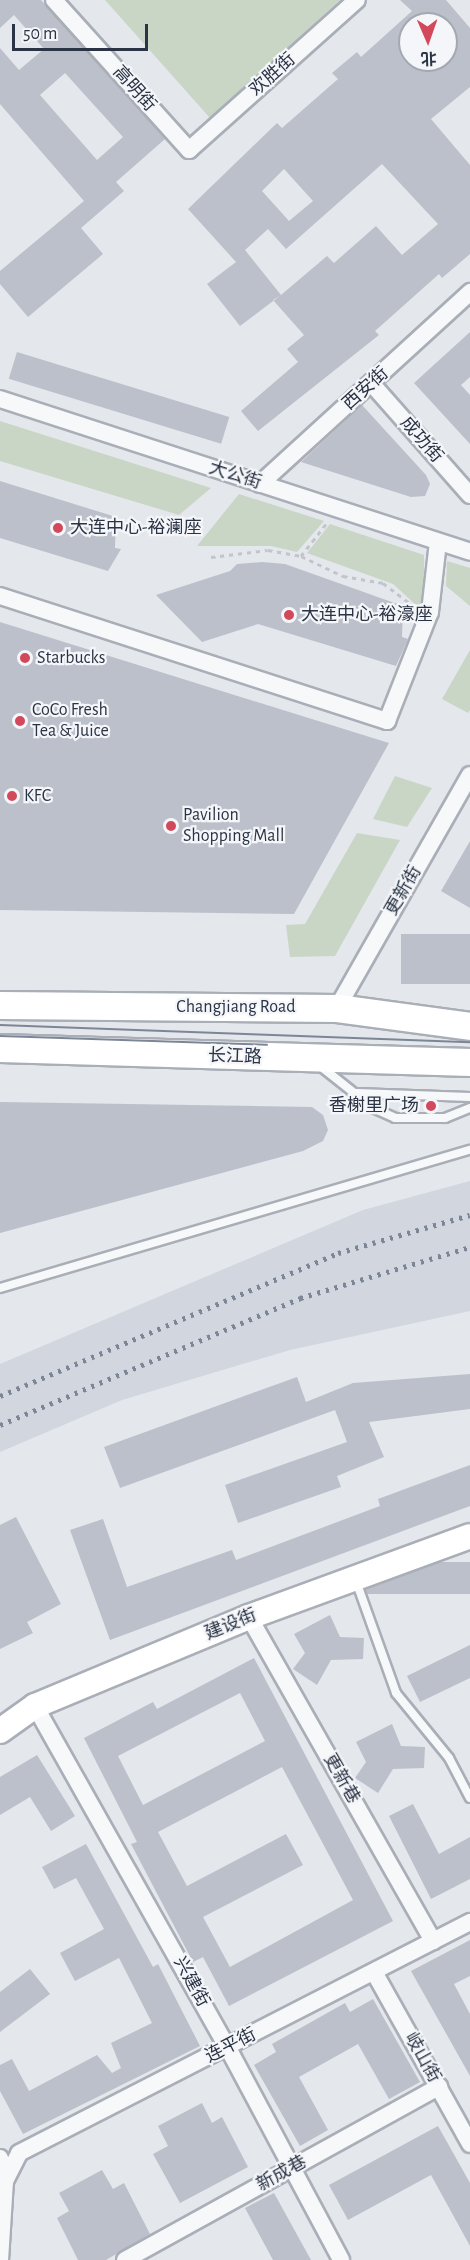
<!DOCTYPE html>
<meta charset="utf-8">
<style>
body{margin:0}
#map{position:relative;width:470px;height:2260px;overflow:hidden;background:#e4e7ec;font-family:"Alegreya Sans","Noto Sans SC",sans-serif}
div>[style]{position:absolute}
[style*='--x']{left:calc(var(--x)*1px);top:calc(var(--y)*1px);width:calc(var(--w)*1px);rotate:calc(var(--a)*1deg)}
.built>*{inset:0;background:#d2d6de}
.green>*{inset:0;background:#c9d6c5}
.building>*{inset:0;background:#bbc0ca;transform-origin:0 0}
.path>*{height:3px;margin-top:-1.5px;transform-origin:0;background:repeating-linear-gradient(90deg,#c2c5cb 0 4.5px,transparent 0 9px)}
.roads{filter:drop-shadow(2px 0 #a9aeb7) drop-shadow(-2px 0 #a9aeb7) drop-shadow(0 2px #a9aeb7) drop-shadow(0 -2px #a9aeb7)}
.service>*{height:8px;margin:-4px;padding:0 4px;transform-origin:4px;border-radius:4px;background:#f7f8fa}
.minor>*{height:16px;margin:-8px;padding:0 8px;transform-origin:8px;border-radius:8px;background:#f7f8fa}
.secondary>*{height:24px;margin:-12px;padding:0 12px;transform-origin:12px;border-radius:12px;background:#fff}
.primary>*{height:27px;margin:-13.5px;padding:0 13.5px;transform-origin:13.5px;border-radius:13.5px;background:#fff}
.tram>*{height:1.5px;margin:-0.75px;padding:0 0.75px;transform-origin:0.75px;border-radius:0.75px;background:#7d8696}
.rail>*{height:4.5px;margin-top:-2.25px;transform-origin:0;background:repeating-linear-gradient(90deg,#7d8696 0 3px,transparent 0 9px)}
.dots>*{width:16px;height:16px;translate:-50% -50%;box-sizing:border-box;border:3px solid #f4f6f9;border-radius:50%}
span{translate:-50% -50%;white-space:nowrap;text-align:center;line-height:1.15;-webkit-text-stroke:4.5px #f4f6f9;paint-order:stroke}
.street-label{font-size:18px;color:#2b3445}
.poi-label{font-size:18px;color:#2b3445}
.left{translate:0 -50%;text-align:left}
.right{translate:-100% -50%;text-align:right}
.north{position:absolute;left:398px;top:12px;width:60px;height:60px;box-sizing:border-box;background:#f4f6f9;border:2px solid #a4a8b1;border-radius:50%;rotate:178deg;font-size:16px;font-weight:700;line-height:24px;text-align:center;color:#2b3445}
.north::after{content:'';display:block;margin:auto;width:21px;height:27px;background:#d1495b;clip-path:polygon(50% 0,100% 100%,50% 72%,0 100%)}
.scale{position:absolute;left:12px;top:24px;width:136px;height:27px;box-sizing:border-box;border:3px solid #2b3445;border-top:0;padding-left:8px;font-size:18px;line-height:21px;white-space:nowrap;color:#2b3445;-webkit-text-stroke:4px #f4f6f9;paint-order:stroke}
</style>
<div id="map">
<div class="built">
<i style="clip-path:polygon(470px 1181px,470px 1311px,290px 1350px,122px 1400px,0 1452px,0 1364px,363px 1210px)"></i>
</div>
<div class="green">
<i style="clip-path:polygon(105px 0,340px 0,210px 118px)"></i>
<i style="clip-path:polygon(0 421px,211px 488px,179px 515px,0 461px)"></i>
<i style="clip-path:polygon(239px 494px,324px 521px,297px 552px,271px 546px,197px 546px)"></i>
<i style="clip-path:polygon(330px 524px,424px 555px,424px 620px,419px 624px,416px 605px,393px 584px,307px 553px)"></i>
<i style="clip-path:polygon(447px 561px,470px 568px,470px 606px,446px 586px)"></i>
<i style="clip-path:polygon(470px 650px,470px 710px,468px 713px,442px 699px)"></i>
<i style="clip-path:polygon(395px 776px,432px 788px,407px 827px,373px 819px)"></i>
<i style="clip-path:polygon(357px 833px,400px 840px,335px 956px,290px 957px,286px 925px,305px 924px)"></i>
</div>
<div class="building">
<i style="clip-path:polygon(evenodd,0 0,41px 0,165px 139px,116px 182px,124px 191px,81px 228px,103px 254px,28px 317px,0 284px,0 271px,84px 201px,0 104px,0 48px,19px 70px,44px 49px,14px 15px,0 28px,0 0,65px 73px,123px 137px,97px 160px,40px 95px,65px 73px)"></i>
<i style="clip-path:polygon(evenodd,400px 0,446px 0,470px 28px,470px 87px,431px 119px,470px 165px,470px 254px,442px 278px,439px 274px,375px 331px,379px 335px,258px 431px,241px 411px,298px 362px,287px 349px,304px 335px,273px 300px,281px 295px,240px 326px,207px 284px,236px 262px,188px 209px,277px 123px,282px 128px,338px 79px,332px 73px,357px 52px,361px 57px,412px 11px,400px 0,410px 24px,446px 24px,446px 60px,410px 60px,410px 24px,400px 0,382px 164px,438px 224px,402px 255px,376px 226px,334px 263px,327px 256px,281px 295px,245px 250px,268px 229px,286px 249px,382px 164px,400px 0,284px 169px,313px 201px,289px 221px,262px 191px,284px 169px)"></i>
<i style="clip-path:polygon(470px 332px,470px 377px,461px 385px,470px 395px,470px 444px,414px 383px)"></i>
<i style="left:17px;top:352px;width:222px;height:28px;rotate:17deg"></i>
<i style="clip-path:polygon(362px 405px,426px 475px,430px 484px,425px 496px,411px 497px,301px 462px)"></i>
<i style="clip-path:polygon(0 481px,116px 517px,115px 548px,121px 549px,108px 571px,0 538px)"></i>
<i style="clip-path:polygon(262px 562px,285px 564px,403px 606px,402px 637px,408px 639px,396px 666px,258px 624px,202px 642px,156px 595px,230px 571px,237px 564px)"></i>
<i style="clip-path:polygon(0 622px,389px 743px,294px 914px,0 910px)"></i>
<i style="clip-path:polygon(470px 841px,470px 908px,441px 891px)"></i>
<i style="left:470px;top:934px;width:50px;height:69px;rotate:90deg"></i>
<i style="clip-path:polygon(0 1102px,312px 1107px,323px 1115px,328px 1130px,323px 1141px,303px 1151px,0 1233px)"></i>
<i style="clip-path:polygon(470px 1374px,470px 1409px,369px 1422px,384px 1457px,337px 1476px,341px 1487px,238px 1523px,225px 1485px,347px 1442px,335px 1410px,120px 1488px,104px 1447px,297px 1377px,306px 1402px,353px 1383px)"></i>
<i style="clip-path:polygon(470px 1465px,470px 1506px,110px 1640px,70px 1530px,103px 1519px,127px 1587px,232px 1550px,236px 1560px,380px 1506px,378px 1499px)"></i>
<i style="clip-path:polygon(16px 1517px,61px 1604px,27px 1622px,33px 1633px,0 1649px,0 1525px)"></i>
<i style="left:470px;top:1562px;width:32px;height:104px;rotate:90deg"></i>
<i style="clip-path:polygon(330px 1615px,340px 1637px,364px 1638px,363px 1659px,331px 1660px,317px 1685px,293px 1669px,305px 1653px,294px 1634px)"></i>
<i style="clip-path:polygon(470px 1645px,470px 1678px,420px 1702px,407px 1676px)"></i>
<i style="clip-path:polygon(evenodd,254px 1658px,393px 1921px,229px 2006px,203px 1957px,193px 1962px,131px 1844px,137px 1842px,84px 1738px,153px 1702px,157px 1709px,254px 1658px,240px 1693px,265px 1741px,143px 1805px,118px 1756px,240px 1693px,254px 1658px,282px 1767px,353px 1900px,230px 1967px,203px 1917px,303px 1865px,286px 1834px,187px 1886px,158px 1832px,282px 1767px)"></i>
<i style="clip-path:polygon(392px 1724px,401px 1746px,425px 1747px,424px 1768px,393px 1769px,378px 1793px,355px 1778px,366px 1762px,356px 1742px)"></i>
<i style="clip-path:polygon(37px 1755px,75px 1816px,51px 1831px,30px 1797px,0 1815px,0 1777px)"></i>
<i style="clip-path:polygon(413px 1804px,439px 1854px,470px 1837px,470px 1879px,431px 1899px,389px 1816px)"></i>
<i style="clip-path:polygon(86px 1844px,153px 1967px,158px 1964px,200px 2046px,23px 2134px,0 2091px,0 2065px,12px 2059px,29px 2091px,97px 2055px,112px 2073px,121px 2068px,111px 2043px,152px 2023px,119px 1958px,75px 1981px,60px 1953px,104px 1929px,76px 1878px,54px 1889px,42px 1867px)"></i>
<i style="clip-path:polygon(470px 1940px,470px 1976px,454px 1984px,470px 2014px,470px 2076px,411px 1971px)"></i>
<i style="clip-path:polygon(30px 1969px,50px 1994px,0 2032px,0 1992px)"></i>
<i style="clip-path:polygon(373px 1999px,420px 2082px,389px 2099px,358px 2044px,299px 2077px,328px 2130px,300px 2146px,254px 2065px,276px 2052px,272px 2044px,345px 2003px,350px 2012px)"></i>
<i style="clip-path:polygon(202px 2103px,212px 2123px,222px 2117px,248px 2167px,180px 2203px,153px 2154px,168px 2146px,158px 2126px)"></i>
<i style="clip-path:polygon(438px 2126px,470px 2183px,470px 2246px,431px 2175px,348px 2220px,329px 2185px)"></i>
<i style="clip-path:polygon(102px 2170px,113px 2189px,124px 2183px,150px 2234px,106px 2260px,78px 2260px,57px 2218px,69px 2211px,59px 2193px)"></i>
<i style="clip-path:polygon(274px 2193px,311px 2260px,273px 2260px,245px 2208px)"></i>
</div>
<div class="path">
<i style="--x:301;--y:556;--w:41;--a:-52"></i>
<i style="--x:211;--y:557;--w:57;--a:-7"></i>
<i style="--x:268;--y:550;--w:34;--a:10"></i>
<i style="--x:301;--y:556;--w:47;--a:25.5"></i>
<i style="--x:343;--y:576;--w:41;--a:9.9"></i>
<i style="--x:383;--y:583;--w:38;--a:37"></i>
</div>
<div class="roads">
<div class="service">
<i style="--x:319;--y:1065;--w:69;--a:38.5"></i>
<i style="--x:373;--y:1108;--w:24;--a:24"></i>
<i style="--x:395;--y:1118;--w:50;--a:0"></i>
<i style="--x:445;--y:1118;--w:27;--a:-22"></i>
<i style="--x:357;--y:1093;--w:113;--a:2"></i>
<i style="--x:0;--y:1288;--w:490;--a:-16.4"></i>
<i style="--x:356;--y:1581;--w:119;--a:70.3"></i>
<i style="--x:396;--y:1693;--w:84;--a:50.8"></i>
<i style="--x:449;--y:1758;--w:45;--a:62.3"></i>
</div>
<div class="minor">
<i style="--x:54;--y:0;--w:202;--a:48"></i>
<i style="--x:189;--y:150;--w:225;--a:-41.8"></i>
<i style="--x:372;--y:384;--w:148;--a:48.6"></i>
<i style="--x:0;--y:399;--w:494;--a:18"></i>
<i style="--x:260;--y:484;--w:285;--a:-42.4"></i>
<i style="--x:0;--y:596;--w:407;--a:17.9"></i>
<i style="--x:387;--y:721;--w:117;--a:-68.5"></i>
<i style="--x:430;--y:612;--w:70;--a:-83.5"></i>
<i style="--x:337;--y:1008;--w:268;--a:-60.3"></i>
<i style="--x:249;--y:1617;--w:373;--a:60.4"></i>
<i style="--x:35;--y:1706;--w:393;--a:60.6"></i>
<i style="--x:228;--y:2048;--w:240;--a:61.9"></i>
<i style="--x:374;--y:1972;--w:197;--a:60.8"></i>
<i style="--x:0;--y:2158;--w:24;--a:78"></i>
<i style="--x:5;--y:2181;--w:79;--a:93.6"></i>
<i style="--x:5;--y:2181;--w:31;--a:-63"></i>
<i style="--x:19;--y:2153;--w:507;--a:-27.12"></i>
<i style="--x:125;--y:2260;--w:359;--a:-28.9"></i>
</div>
<div class="secondary">
<i style="--x:0;--y:1731;--w:43;--a:-35.5"></i>
<i style="--x:35;--y:1706;--w:232;--a:-22.6"></i>
<i style="--x:249;--y:1617;--w:235;--a:-20.1"></i>
</div>
<div class="primary">
<i style="--x:0;--y:1005;--w:337;--a:0.5"></i>
<i style="--x:337;--y:1008;--w:134;--a:7.7"></i>
<i style="--x:0;--y:1048;--w:470;--a:1.7"></i>
</div>
</div>
<div class="tram">
<i style="--x:0;--y:1025;--w:470;--a:2.1"></i>
<i style="--x:0;--y:1036;--w:267;--a:1.9"></i>
</div>
<div class="rail">
<i style="--x:0;--y:1396;--w:367;--a:-22.9"></i>
<i style="--x:338;--y:1253;--w:137;--a:-16.1"></i>
<i style="--x:0;--y:1425;--w:326;--a:-22.9"></i>
<i style="--x:300;--y:1298;--w:177;--a:-16.7"></i>
</div>
<div class="dots">
<i style="left:58px;top:528px;background:#d1495b"></i>
<i style="left:289px;top:615px;background:#d1495b"></i>
<i style="left:25px;top:658px;background:#d1495b"></i>
<i style="left:20px;top:721px;background:#d1495b"></i>
<i style="left:12px;top:796px;background:#d1495b"></i>
<i style="left:171px;top:826px;background:#d1495b"></i>
<i style="left:431px;top:1106px;background:#d1495b"></i>
</div>
<div class="street-label">
<span style="left:273px;top:75px;rotate:-42deg">欢胜街</span>
<span style="left:134px;top:89px;rotate:48deg">高明街</span>
<span style="left:366px;top:389px;rotate:-42deg">西安街</span>
<span style="left:421px;top:440px;rotate:49deg">成功街</span>
<span style="left:235px;top:476px;rotate:18deg">大公街</span>
<span style="left:404px;top:891px;rotate:-60deg">更新街</span>
<span style="left:236px;top:1007px">Changjiang Road</span>
<span style="left:235px;top:1057px;rotate:2deg">长江路</span>
<span style="left:231px;top:1625px;rotate:-22deg">建设街</span>
<span style="left:341px;top:1779px;rotate:60deg">更新巷</span>
<span style="left:191px;top:1982px;rotate:61deg">兴建街</span>
<span style="left:231px;top:2046px;rotate:-27deg">连平街</span>
<span style="left:422px;top:2058px;rotate:61deg">岐山街</span>
<span style="left:282px;top:2174px;rotate:-29deg">新成巷</span>
</div>
<div class="poi-label">
<span class="left" style="left:70px;top:528px">大连中心-裕澜座</span>
<span class="left" style="left:301px;top:615px">大连中心-裕濠座</span>
<span class="left" style="left:37px;top:658px">Starbucks</span>
<span class="left" style="left:32px;top:721px">CoCo Fresh<br>Tea &amp; Juice</span>
<span class="left" style="left:24px;top:796px">KFC</span>
<span class="left" style="left:183px;top:826px">Pavilion<br>Shopping Mall</span>
<span class="right" style="left:419px;top:1106px">香榭里广场</span>
</div>
<div class="north">北</div>
<div class="scale">50 m</div>
</div>
